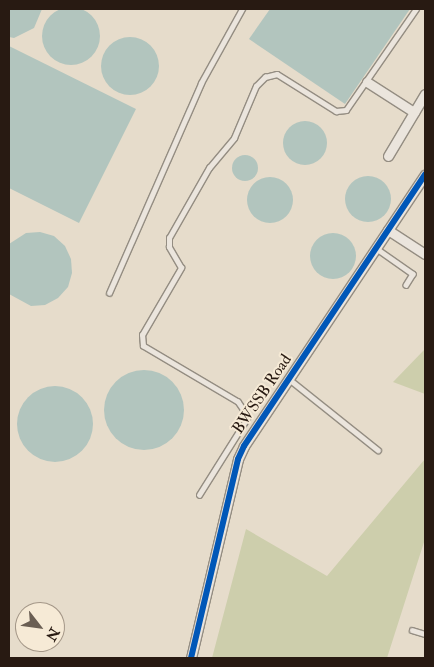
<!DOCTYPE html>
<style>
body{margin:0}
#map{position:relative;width:434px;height:667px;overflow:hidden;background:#e6dccb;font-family:"IM FELL Double Pica",serif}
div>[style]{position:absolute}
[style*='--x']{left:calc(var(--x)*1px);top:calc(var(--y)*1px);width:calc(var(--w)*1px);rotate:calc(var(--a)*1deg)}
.green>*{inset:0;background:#cdceac}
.water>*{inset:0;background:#b2c5be}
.round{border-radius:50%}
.roads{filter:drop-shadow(1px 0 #948d82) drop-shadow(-1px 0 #948d82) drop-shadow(0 1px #948d82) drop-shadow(0 -1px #948d82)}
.lane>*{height:4.5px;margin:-2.25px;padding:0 2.25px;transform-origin:2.25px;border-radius:2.25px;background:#ebe5dd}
.street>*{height:9px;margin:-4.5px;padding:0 4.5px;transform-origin:4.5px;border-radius:4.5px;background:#ebe5dd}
.cycleway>*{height:6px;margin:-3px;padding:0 3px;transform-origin:3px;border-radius:3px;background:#0057b8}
span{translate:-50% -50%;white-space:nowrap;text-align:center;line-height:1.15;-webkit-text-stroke:4px #f6ead6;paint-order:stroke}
.street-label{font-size:16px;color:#281a12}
.frame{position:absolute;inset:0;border:10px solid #281a12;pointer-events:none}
.north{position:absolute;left:15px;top:602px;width:50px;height:50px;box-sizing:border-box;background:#f6ead6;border:1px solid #a49788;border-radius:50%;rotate:120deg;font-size:14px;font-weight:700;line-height:20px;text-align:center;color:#281a12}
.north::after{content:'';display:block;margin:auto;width:18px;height:22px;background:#6a5e53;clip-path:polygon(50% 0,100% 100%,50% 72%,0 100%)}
</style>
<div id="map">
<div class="green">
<i style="clip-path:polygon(425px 349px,425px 394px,393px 382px)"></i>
<i style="clip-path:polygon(425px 459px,425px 539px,387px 658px,212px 658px,246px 529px,327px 576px)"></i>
</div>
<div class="water">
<i class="round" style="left:42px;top:7px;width:58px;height:58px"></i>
<i style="clip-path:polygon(9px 9px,42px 9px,34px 28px,14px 38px,9px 37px)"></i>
<i style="clip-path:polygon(270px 9px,410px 9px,345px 104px,249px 39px)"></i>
<i class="round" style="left:101px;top:37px;width:58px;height:58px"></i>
<i style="clip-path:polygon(9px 46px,136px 109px,79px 223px,9px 188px)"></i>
<i class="round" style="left:283px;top:121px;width:44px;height:44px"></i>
<i class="round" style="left:232px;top:155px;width:26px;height:26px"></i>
<i class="round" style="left:345px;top:176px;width:46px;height:46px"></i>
<i class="round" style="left:247px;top:177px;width:46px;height:46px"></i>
<i style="clip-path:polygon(40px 232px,54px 236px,65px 246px,71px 259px,72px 273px,68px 287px,58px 298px,45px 305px,31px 306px,9px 294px,9px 244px,26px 233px)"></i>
<i class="round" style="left:310px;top:233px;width:46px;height:46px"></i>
<i class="round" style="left:104px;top:370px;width:80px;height:80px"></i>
<i class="round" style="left:17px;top:386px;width:76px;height:76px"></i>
</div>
<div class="roads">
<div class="lane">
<i style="--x:376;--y:248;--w:45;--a:35.1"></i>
<i style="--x:413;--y:274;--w:13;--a:122"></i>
<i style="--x:109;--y:293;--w:229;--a:-66.3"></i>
<i style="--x:201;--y:83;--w:85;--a:-61"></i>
<i style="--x:289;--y:379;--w:114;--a:38.6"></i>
<i style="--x:199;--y:495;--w:92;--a:-57.9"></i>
<i style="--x:248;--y:417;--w:18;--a:-124"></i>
<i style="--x:238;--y:402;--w:110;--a:-149.5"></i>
<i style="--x:143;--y:346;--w:11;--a:-95"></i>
<i style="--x:142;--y:335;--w:78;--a:-59.8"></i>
<i style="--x:181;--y:268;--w:24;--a:-120"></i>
<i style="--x:169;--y:247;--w:9;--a:-90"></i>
<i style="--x:169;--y:238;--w:81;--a:-60.3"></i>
<i style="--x:209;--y:168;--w:39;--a:-50"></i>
<i style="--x:234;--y:138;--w:56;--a:-67.1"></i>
<i style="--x:256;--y:86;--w:13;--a:-45"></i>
<i style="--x:265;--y:77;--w:12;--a:-14"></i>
<i style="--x:277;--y:74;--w:70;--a:32.1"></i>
<i style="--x:336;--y:111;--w:10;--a:-6"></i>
<i style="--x:346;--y:110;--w:123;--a:-55.3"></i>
<i style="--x:412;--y:630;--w:14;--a:17"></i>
</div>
<div class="street">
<i style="--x:367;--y:82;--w:56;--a:32.6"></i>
<i style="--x:388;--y:156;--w:72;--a:-59.2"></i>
<i style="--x:388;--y:230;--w:44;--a:33"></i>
<i style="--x:191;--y:658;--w:204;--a:-76.7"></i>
<i style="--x:238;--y:459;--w:14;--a:-65"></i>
<i style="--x:244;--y:446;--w:326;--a:-56.3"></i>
</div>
</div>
<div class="cycleway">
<i style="--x:191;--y:658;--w:204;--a:-76.7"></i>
<i style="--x:238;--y:459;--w:14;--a:-65"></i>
<i style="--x:244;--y:446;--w:326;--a:-56.3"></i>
</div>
<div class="street-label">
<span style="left:262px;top:394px;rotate:-56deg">BWSSB Road</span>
</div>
<div class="frame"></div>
<div class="north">N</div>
</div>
